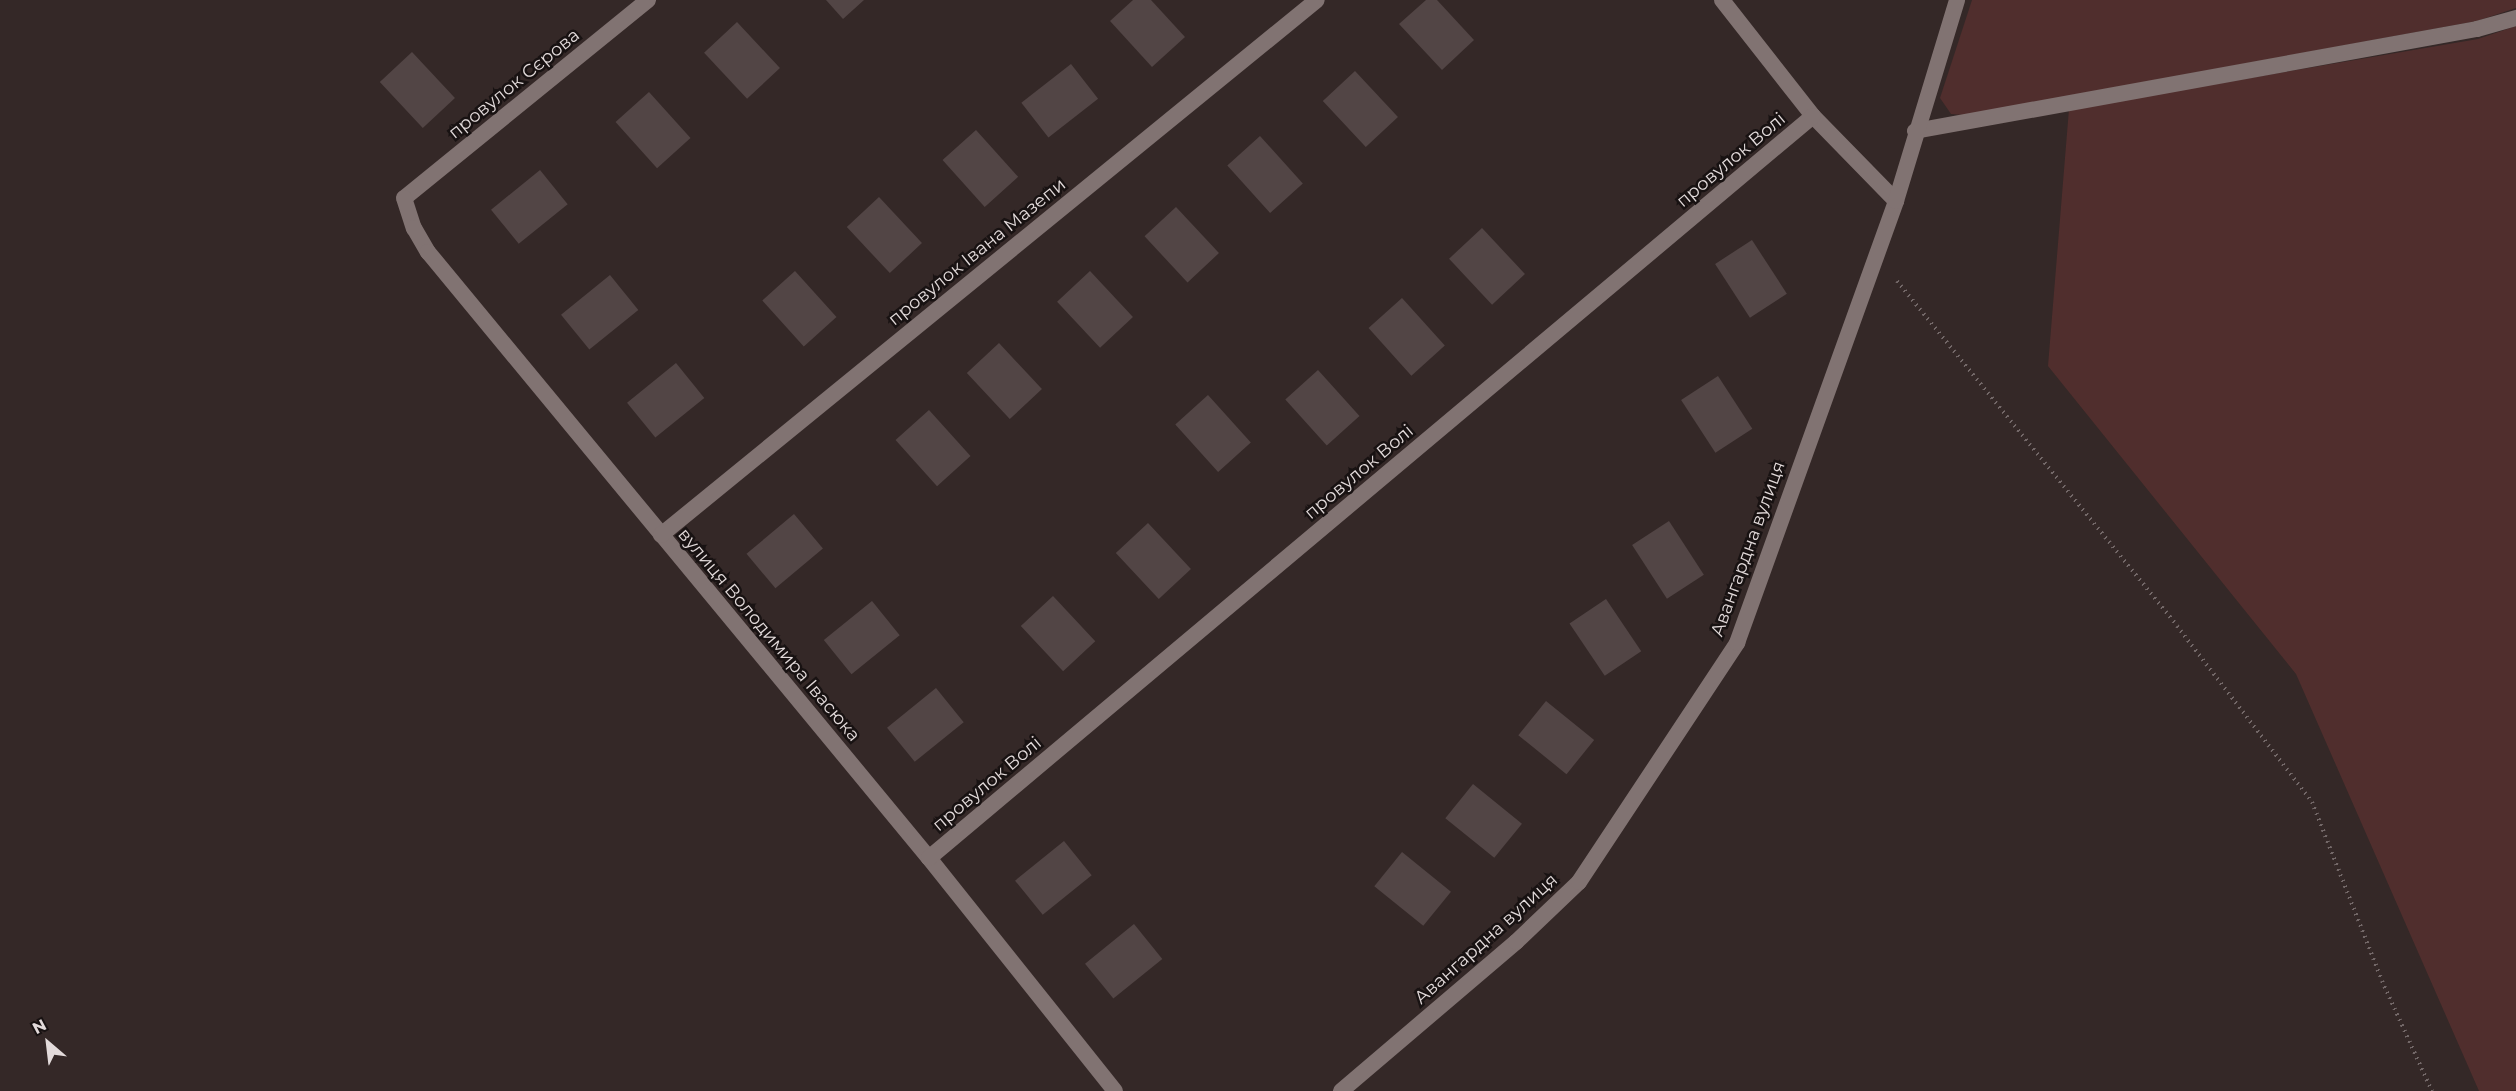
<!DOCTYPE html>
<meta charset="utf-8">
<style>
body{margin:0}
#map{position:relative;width:2516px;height:1091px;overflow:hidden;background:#342827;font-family:Montserrat,sans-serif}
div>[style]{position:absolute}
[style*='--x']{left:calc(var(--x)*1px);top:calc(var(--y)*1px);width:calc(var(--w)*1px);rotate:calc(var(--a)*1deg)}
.green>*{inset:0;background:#502e2d}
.building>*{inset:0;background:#524545;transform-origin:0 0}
.path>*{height:4px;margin-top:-2px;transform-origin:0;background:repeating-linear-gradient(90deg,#736868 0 1.5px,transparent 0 6px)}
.service>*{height:16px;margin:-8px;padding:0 8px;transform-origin:8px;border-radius:8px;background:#817372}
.minor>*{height:16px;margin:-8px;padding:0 8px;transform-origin:8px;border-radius:8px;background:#817372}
.tertiary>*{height:16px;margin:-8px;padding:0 8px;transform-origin:8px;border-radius:8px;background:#817372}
span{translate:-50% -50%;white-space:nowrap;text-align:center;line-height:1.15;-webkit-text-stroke:5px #181212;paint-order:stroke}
.street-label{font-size:18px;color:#e3dbdb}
.north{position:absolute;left:18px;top:1013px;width:60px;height:60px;-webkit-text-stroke:4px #181212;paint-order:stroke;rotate:332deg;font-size:16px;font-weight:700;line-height:24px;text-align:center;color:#e3dbdb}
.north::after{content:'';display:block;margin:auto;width:21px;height:27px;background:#e3dbdb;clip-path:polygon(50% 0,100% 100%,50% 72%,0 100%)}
</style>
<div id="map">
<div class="green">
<i style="clip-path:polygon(1972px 0,2516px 0,2516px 8px,2477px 21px,1964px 115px,1951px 114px,1940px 98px)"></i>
<i style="clip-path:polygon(2516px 26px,2516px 1091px,2479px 1091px,2296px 674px,2048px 366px,2069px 109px,2478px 39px)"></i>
</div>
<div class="building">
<i style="clip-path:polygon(826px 0,864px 0,843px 19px)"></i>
<i style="clip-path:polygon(1133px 0,1151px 0,1185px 37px,1152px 67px,1110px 21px)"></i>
<i style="clip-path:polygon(1426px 0,1437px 0,1474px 40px,1442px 70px,1399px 24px)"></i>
<i style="left:737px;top:22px;width:63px;height:45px;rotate:47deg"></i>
<i style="left:412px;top:52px;width:63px;height:44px;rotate:47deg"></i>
<i style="left:1071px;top:64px;width:44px;height:63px;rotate:52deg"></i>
<i style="left:1355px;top:71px;width:63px;height:44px;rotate:47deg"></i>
<i style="left:649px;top:92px;width:62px;height:45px;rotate:48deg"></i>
<i style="left:976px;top:130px;width:63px;height:45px;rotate:48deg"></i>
<i style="left:1260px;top:136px;width:64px;height:44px;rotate:48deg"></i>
<i style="left:540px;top:170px;width:44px;height:63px;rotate:51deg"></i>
<i style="left:879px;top:197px;width:63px;height:44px;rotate:47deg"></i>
<i style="left:1176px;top:207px;width:63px;height:43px;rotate:47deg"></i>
<i style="left:1482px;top:228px;width:63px;height:45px;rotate:47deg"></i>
<i style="left:1752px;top:240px;width:64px;height:44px;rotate:57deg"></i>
<i style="left:795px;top:271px;width:62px;height:44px;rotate:48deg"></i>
<i style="left:1090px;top:271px;width:63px;height:45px;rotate:47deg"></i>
<i style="left:610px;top:275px;width:45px;height:63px;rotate:51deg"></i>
<i style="left:1402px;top:298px;width:64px;height:45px;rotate:48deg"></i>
<i style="left:999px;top:343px;width:63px;height:44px;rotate:47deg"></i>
<i style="left:676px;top:363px;width:45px;height:63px;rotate:51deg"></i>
<i style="left:1318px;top:370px;width:62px;height:44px;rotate:48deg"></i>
<i style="left:1718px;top:376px;width:63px;height:44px;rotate:57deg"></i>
<i style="left:1208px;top:395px;width:64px;height:44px;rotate:48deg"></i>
<i style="left:929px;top:410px;width:62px;height:45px;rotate:48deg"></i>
<i style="left:794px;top:514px;width:45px;height:62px;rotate:50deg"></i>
<i style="left:1669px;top:521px;width:64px;height:44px;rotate:57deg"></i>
<i style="left:1148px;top:523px;width:63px;height:44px;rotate:47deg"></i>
<i style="left:1053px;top:596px;width:62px;height:44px;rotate:47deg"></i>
<i style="left:1606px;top:599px;width:63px;height:44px;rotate:56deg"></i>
<i style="left:872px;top:601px;width:44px;height:62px;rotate:51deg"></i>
<i style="left:936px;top:688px;width:44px;height:63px;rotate:51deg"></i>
<i style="left:1546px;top:701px;width:62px;height:44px;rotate:39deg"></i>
<i style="left:1473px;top:784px;width:63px;height:44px;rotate:39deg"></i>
<i style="left:1064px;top:841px;width:44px;height:63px;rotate:51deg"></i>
<i style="left:1402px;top:852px;width:63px;height:44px;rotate:39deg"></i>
<i style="left:1134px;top:924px;width:45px;height:63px;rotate:51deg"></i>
</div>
<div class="path">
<i style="--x:1897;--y:281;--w:444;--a:50.9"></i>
<i style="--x:2177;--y:626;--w:222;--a:52.5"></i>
<i style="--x:2312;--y:802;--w:192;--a:68.6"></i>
<i style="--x:2382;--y:981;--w:121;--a:65.6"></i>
</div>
<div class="service">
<i style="--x:1915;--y:131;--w:571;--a:-10.29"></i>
<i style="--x:2477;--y:29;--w:41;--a:-15.8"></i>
</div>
<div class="minor">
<i style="--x:648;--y:0;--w:314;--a:140.9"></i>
<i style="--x:404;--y:198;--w:32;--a:72"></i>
<i style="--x:414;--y:228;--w:28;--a:60"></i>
<i style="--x:428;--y:252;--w:786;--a:50.42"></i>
<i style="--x:929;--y:858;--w:298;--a:51.4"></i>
<i style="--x:1722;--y:0;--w:147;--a:51.9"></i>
<i style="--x:1813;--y:116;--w:119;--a:45.7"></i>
<i style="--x:661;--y:535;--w:846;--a:-39.2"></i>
<i style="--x:929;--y:858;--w:1154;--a:-40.01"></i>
</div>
<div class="tertiary">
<i style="--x:1341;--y:1091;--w:230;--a:-40.4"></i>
<i style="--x:1516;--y:942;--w:87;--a:-43.6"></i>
<i style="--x:1579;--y:882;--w:287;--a:-56.5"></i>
<i style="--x:1737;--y:643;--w:470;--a:-70.2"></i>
<i style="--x:1896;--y:201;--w:210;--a:-73.1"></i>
</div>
<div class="street-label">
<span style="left:514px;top:84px;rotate:-39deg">провулок Сєрова</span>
<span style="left:1731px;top:160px;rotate:-40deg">провулок Волі</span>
<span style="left:977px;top:252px;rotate:-39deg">провулок Івана Мазепи</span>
<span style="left:1359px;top:472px;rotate:-40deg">провулок Волі</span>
<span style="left:1748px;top:549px;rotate:-70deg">Авангардна вулиця</span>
<span style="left:769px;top:635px;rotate:50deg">вулиця Володимира Івасюка</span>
<span style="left:987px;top:784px;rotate:-40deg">провулок Волі</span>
<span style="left:1486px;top:939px;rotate:-42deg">Авангардна вулиця</span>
</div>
<div class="north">N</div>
</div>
